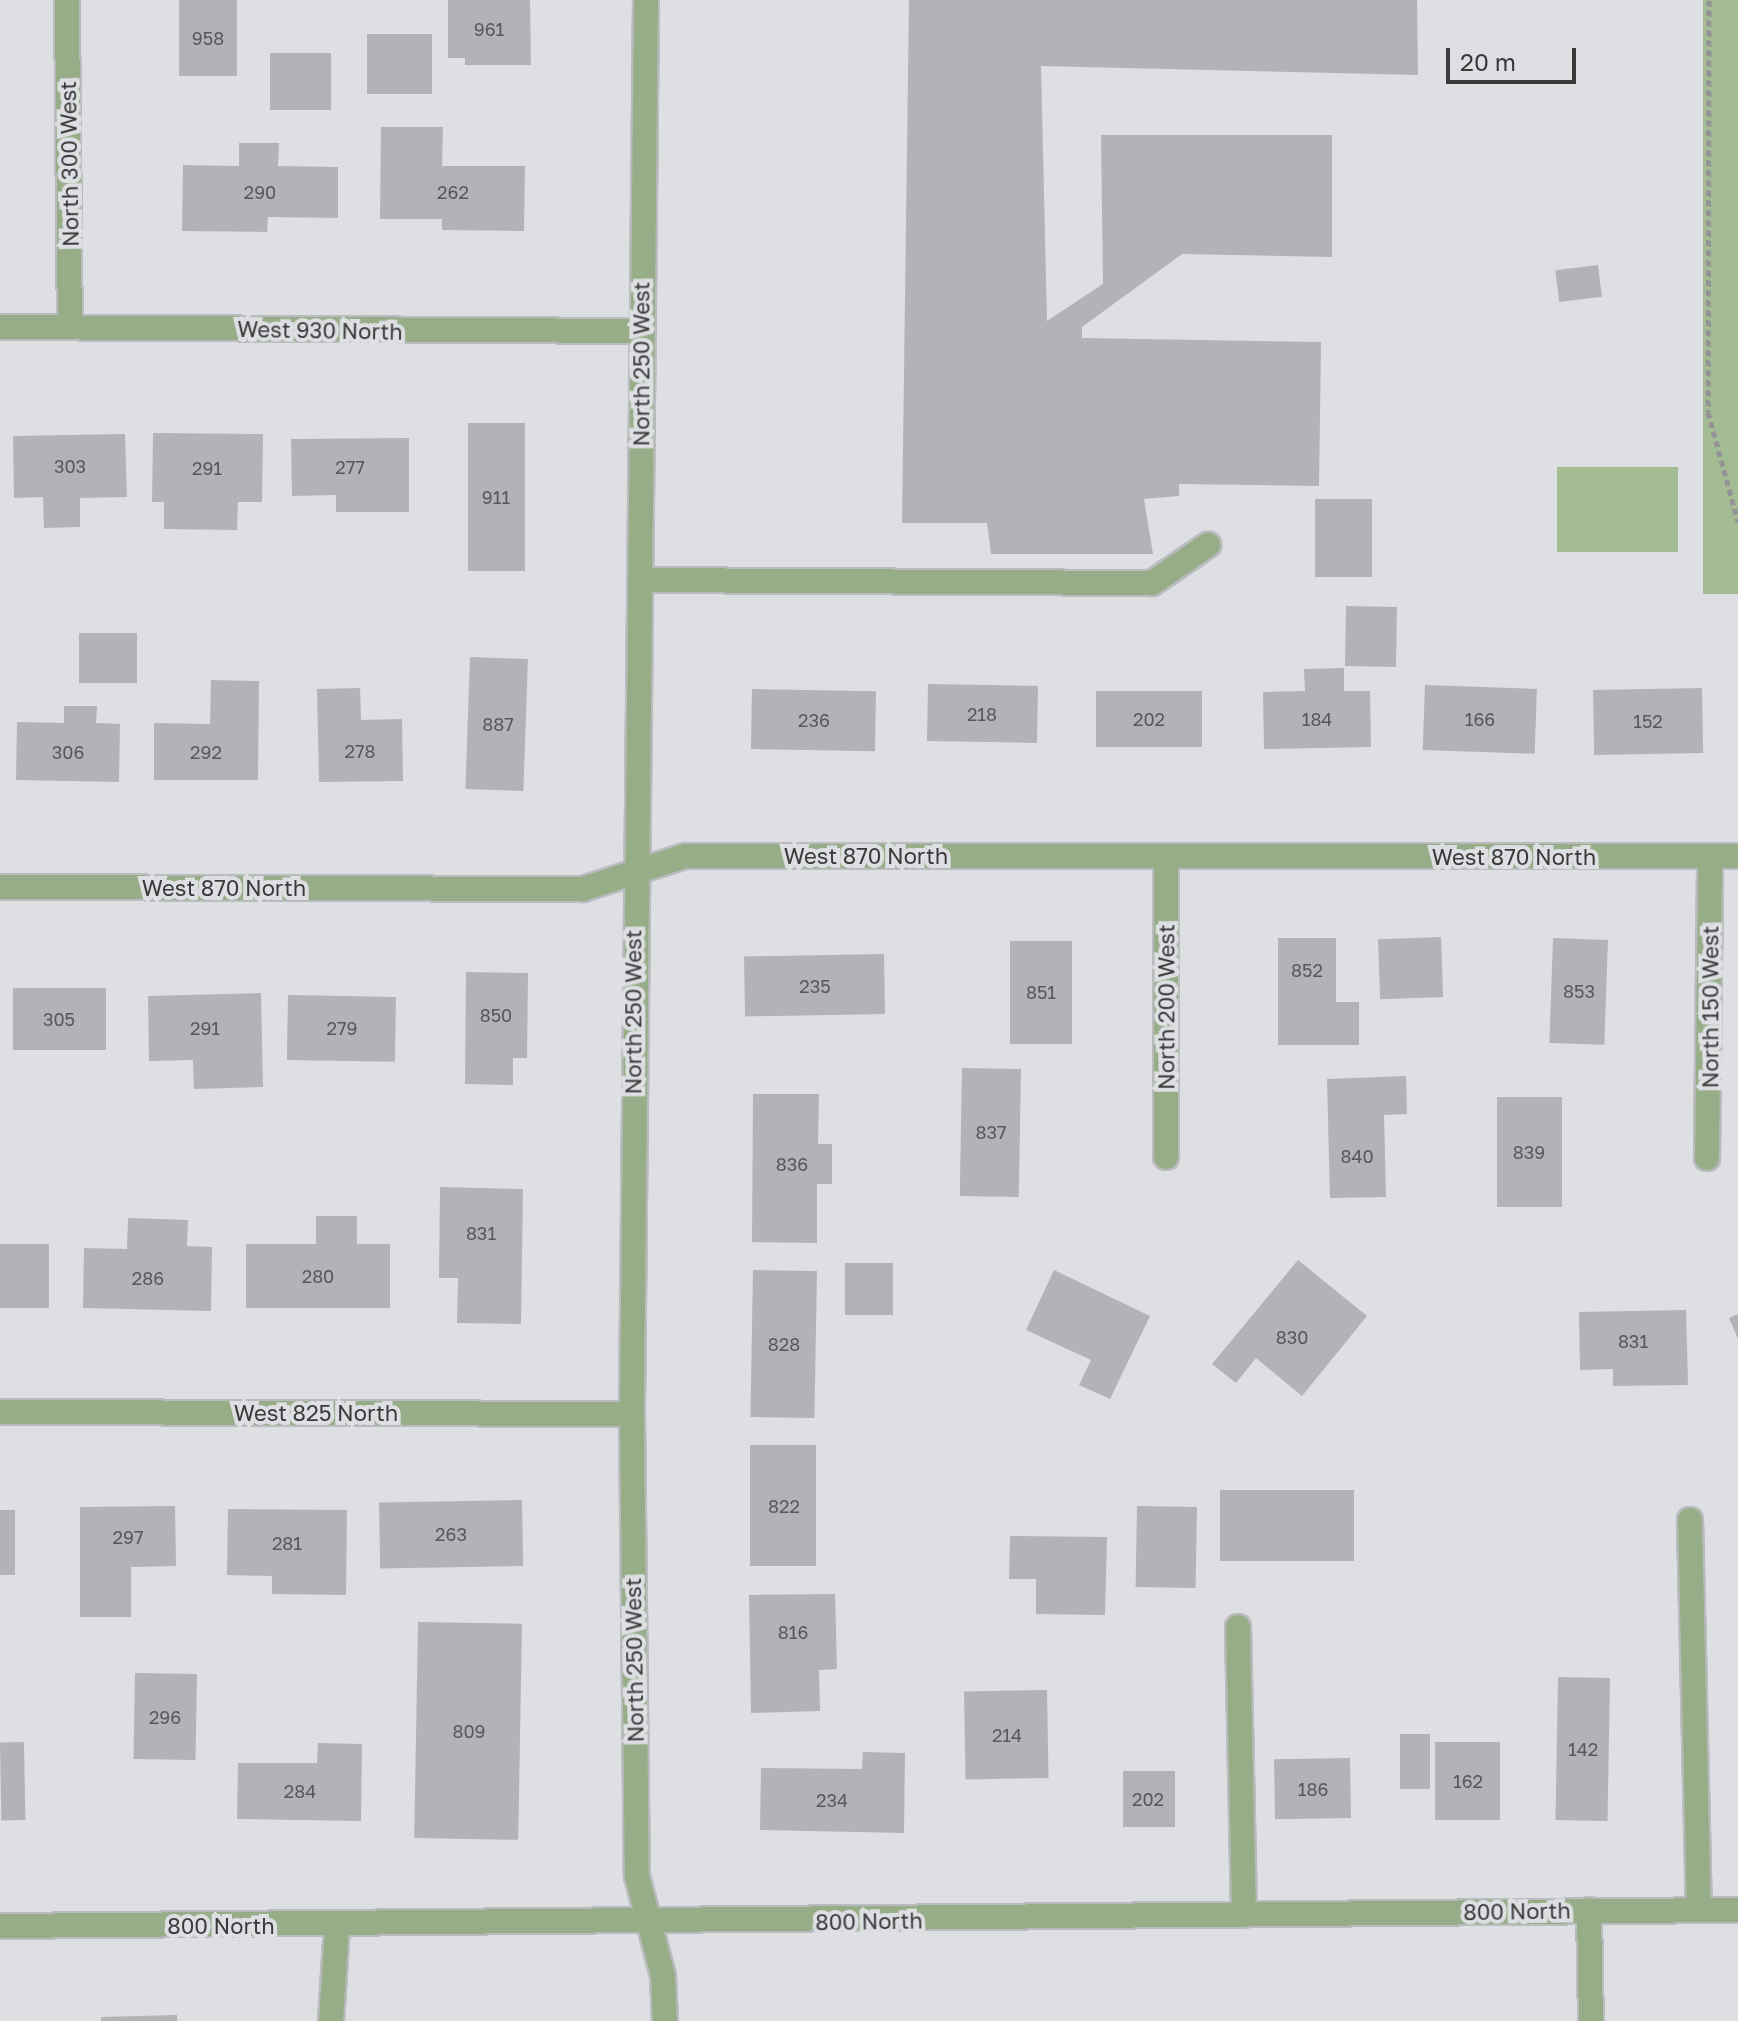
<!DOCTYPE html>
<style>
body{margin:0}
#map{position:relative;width:1738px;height:2021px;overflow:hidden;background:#dedfe3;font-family:"Golos Text",sans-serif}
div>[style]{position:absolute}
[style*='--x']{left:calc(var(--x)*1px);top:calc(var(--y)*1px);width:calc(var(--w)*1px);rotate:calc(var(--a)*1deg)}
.green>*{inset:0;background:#a4bc94;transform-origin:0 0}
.building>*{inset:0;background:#b2b3b6;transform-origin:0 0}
.path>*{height:5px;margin-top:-2.5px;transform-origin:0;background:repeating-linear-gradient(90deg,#939396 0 6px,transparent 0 10px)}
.roads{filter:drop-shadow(2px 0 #babbbe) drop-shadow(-2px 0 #babbbe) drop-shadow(0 2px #babbbe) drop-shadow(0 -2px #babbbe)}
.minor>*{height:24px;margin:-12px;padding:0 12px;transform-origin:12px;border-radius:12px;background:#97ad88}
span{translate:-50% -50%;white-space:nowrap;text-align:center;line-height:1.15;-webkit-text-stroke:8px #dedfe3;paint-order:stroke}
.number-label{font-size:18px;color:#58585a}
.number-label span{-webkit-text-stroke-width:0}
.street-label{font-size:22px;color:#3a3a3b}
.scale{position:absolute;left:1446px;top:48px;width:130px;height:36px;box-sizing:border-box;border:4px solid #3a3a3b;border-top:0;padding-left:10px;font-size:24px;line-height:28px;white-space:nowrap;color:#3a3a3b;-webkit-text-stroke:6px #dedfe3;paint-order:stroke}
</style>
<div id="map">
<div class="green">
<i style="left:1703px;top:0;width:35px;height:594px"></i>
<i style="left:1678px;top:467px;width:85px;height:121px;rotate:90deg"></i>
</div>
<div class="building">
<i style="left:179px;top:0;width:58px;height:76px"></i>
<i style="clip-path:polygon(448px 0,530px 0,531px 65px,465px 65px,465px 58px,448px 58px)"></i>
<i style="clip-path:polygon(909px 0,1417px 0,1418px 75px,1041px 66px,1047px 321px,1103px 284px,1101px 135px,1332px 135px,1332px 257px,1182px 254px,1082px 327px,1082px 338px,1321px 342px,1319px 486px,1179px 484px,1179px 496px,1144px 499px,1153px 554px,991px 554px,987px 523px,902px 523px)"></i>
<i style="left:432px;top:34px;width:60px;height:65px;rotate:90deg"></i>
<i style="left:270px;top:53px;width:61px;height:57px"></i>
<i style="clip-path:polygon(381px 127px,443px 127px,442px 166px,525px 166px,524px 231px,442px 230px,442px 219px,380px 219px)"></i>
<i style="clip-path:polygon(239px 143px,279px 143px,278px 166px,338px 167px,338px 218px,268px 217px,267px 232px,182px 231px,183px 165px,239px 166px)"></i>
<i style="left:1598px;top:265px;width:32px;height:43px;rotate:83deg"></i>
<i style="left:468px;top:423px;width:57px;height:148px"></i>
<i style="clip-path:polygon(153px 433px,263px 434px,262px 502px,238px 502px,237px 530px,164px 529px,164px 502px,152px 502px)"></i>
<i style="clip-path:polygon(125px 434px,127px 497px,80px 498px,80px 527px,44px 528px,43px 497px,14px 498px,13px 436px)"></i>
<i style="clip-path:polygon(409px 438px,409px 512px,336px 512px,336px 495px,292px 496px,291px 439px)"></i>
<i style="left:1315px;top:499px;width:57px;height:78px"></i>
<i style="left:1346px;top:606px;width:51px;height:60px;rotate:1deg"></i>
<i style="left:79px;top:633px;width:58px;height:50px"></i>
<i style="left:470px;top:657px;width:58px;height:132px;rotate:2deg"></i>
<i style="clip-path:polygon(1344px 668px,1344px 691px,1370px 691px,1371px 747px,1264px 749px,1263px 692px,1305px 691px,1304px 669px)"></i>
<i style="clip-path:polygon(211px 680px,259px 681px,258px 780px,154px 780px,154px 723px,210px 724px)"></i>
<i style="left:928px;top:684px;width:110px;height:57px;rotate:1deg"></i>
<i style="left:1425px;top:685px;width:112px;height:65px;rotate:2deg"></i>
<i style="clip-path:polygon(360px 688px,361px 720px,402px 719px,403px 781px,319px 782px,317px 689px)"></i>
<i style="left:1702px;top:688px;width:65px;height:109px;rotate:89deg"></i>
<i style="left:752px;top:689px;width:124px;height:60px;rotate:1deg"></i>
<i style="left:1096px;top:691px;width:106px;height:56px"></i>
<i style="clip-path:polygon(64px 706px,97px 706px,96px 723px,120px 724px,119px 782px,16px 780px,17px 722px,64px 723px)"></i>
<i style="left:1441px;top:937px;width:60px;height:63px;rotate:88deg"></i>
<i style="clip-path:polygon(1278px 938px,1336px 938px,1336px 1002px,1359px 1002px,1359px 1045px,1278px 1045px)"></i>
<i style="left:1553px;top:938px;width:55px;height:105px;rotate:2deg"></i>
<i style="left:1010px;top:941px;width:62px;height:103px"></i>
<i style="left:884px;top:954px;width:60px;height:140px;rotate:89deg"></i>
<i style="clip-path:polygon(466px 972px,528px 973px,527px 1058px,513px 1058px,513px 1085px,465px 1084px)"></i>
<i style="left:13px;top:988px;width:93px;height:62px"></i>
<i style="clip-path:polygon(261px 993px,263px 1087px,194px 1089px,193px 1060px,149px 1061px,148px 996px)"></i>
<i style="left:288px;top:995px;width:108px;height:65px;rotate:1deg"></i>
<i style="left:962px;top:1068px;width:59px;height:128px;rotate:1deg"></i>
<i style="clip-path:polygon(1406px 1076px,1407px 1114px,1384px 1115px,1386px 1197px,1330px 1198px,1327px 1079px)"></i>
<i style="clip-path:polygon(753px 1094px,819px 1094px,818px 1144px,832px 1144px,832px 1184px,817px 1184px,817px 1243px,752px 1242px)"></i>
<i style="left:1497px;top:1097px;width:65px;height:110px"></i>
<i style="clip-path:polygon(440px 1187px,523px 1189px,521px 1324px,457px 1323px,458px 1278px,439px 1278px)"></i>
<i style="clip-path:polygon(316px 1216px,357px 1216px,357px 1244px,390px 1244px,390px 1308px,246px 1308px,246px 1244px,316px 1244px)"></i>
<i style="clip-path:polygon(128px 1218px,188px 1220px,187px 1246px,212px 1247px,211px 1311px,83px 1308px,84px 1248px,127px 1249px)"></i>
<i style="left:0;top:1244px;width:49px;height:64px"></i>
<i style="clip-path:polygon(1298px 1260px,1367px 1316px,1302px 1396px,1256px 1358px,1236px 1383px,1212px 1364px)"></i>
<i style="left:845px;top:1263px;width:48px;height:52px"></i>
<i style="left:753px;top:1270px;width:64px;height:147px;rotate:1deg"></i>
<i style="clip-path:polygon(1054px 1270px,1150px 1316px,1110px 1399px,1079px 1385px,1091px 1360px,1026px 1330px)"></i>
<i style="clip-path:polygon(1686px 1310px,1688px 1385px,1613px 1386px,1613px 1369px,1580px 1370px,1579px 1312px)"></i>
<i style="clip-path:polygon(1738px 1314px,1738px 1339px,1729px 1318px)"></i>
<i style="left:816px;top:1445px;width:121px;height:66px;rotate:90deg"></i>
<i style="left:1354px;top:1490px;width:71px;height:134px;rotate:90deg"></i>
<i style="left:522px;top:1500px;width:66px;height:143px;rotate:89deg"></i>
<i style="clip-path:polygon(175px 1506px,176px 1566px,131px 1567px,131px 1617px,80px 1617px,80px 1507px)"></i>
<i style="left:1137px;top:1506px;width:60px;height:81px;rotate:1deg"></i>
<i style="clip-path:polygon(228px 1509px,347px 1510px,346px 1595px,272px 1594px,272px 1576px,227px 1575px)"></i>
<i style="left:0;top:1510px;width:15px;height:65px"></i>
<i style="clip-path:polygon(1010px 1536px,1107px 1537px,1105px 1615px,1036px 1614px,1036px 1579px,1009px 1579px)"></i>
<i style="clip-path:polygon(835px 1594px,837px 1669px,819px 1670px,820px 1711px,751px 1713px,749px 1595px)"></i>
<i style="left:418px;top:1622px;width:104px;height:216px;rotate:1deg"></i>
<i style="left:135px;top:1673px;width:62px;height:86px;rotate:1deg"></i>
<i style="left:1558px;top:1677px;width:52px;height:143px;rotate:1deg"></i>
<i style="left:1047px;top:1690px;width:88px;height:83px;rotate:89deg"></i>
<i style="left:1400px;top:1734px;width:30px;height:55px"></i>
<i style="left:24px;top:1742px;width:78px;height:24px;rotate:89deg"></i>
<i style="left:1435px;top:1742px;width:65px;height:78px"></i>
<i style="clip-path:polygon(318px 1743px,362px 1744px,361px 1821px,237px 1819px,238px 1763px,317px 1763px)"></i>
<i style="clip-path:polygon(863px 1752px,905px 1753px,904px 1833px,760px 1830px,761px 1768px,862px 1769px)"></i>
<i style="left:1350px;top:1758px;width:60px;height:76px;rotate:89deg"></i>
<i style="left:1123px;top:1771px;width:52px;height:56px"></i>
<i style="clip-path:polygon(177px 2015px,177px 2021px,101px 2021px,101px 2017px)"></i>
</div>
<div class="path">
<i style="--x:1709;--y:0;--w:412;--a:90.1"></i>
<i style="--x:1708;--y:412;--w:114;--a:74.7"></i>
</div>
<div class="roads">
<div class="minor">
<i style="--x:67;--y:0;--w:327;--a:89.5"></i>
<i style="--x:646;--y:0;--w:1414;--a:90.57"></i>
<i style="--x:632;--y:1414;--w:462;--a:89.4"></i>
<i style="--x:637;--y:1876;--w:103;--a:75.4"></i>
<i style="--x:663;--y:1976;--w:45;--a:87.5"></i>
<i style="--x:0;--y:327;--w:640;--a:0.36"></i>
<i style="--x:640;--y:580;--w:512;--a:0.34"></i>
<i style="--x:1152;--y:583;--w:68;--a:-34.2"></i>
<i style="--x:1166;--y:858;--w:299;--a:90"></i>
<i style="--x:0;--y:887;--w:583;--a:0.2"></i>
<i style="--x:583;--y:889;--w:107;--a:-17.9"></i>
<i style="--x:685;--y:856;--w:1053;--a:0"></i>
<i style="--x:1707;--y:1158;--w:302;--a:-89.4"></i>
<i style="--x:0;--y:1412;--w:632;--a:0.18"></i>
<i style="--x:1690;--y:1520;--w:390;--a:88.7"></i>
<i style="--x:1238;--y:1627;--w:288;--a:88.8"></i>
<i style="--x:1589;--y:1910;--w:111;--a:89"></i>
<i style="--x:0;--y:1926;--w:1738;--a:-0.53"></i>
<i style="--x:331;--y:2021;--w:95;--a:-86.4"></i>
</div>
</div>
<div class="number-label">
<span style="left:489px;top:29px">961</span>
<span style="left:208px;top:38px">958</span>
<span style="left:260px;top:192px">290</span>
<span style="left:453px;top:192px">262</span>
<span style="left:70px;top:466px">303</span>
<span style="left:350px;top:467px">277</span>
<span style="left:207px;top:468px">291</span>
<span style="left:496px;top:497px">911</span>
<span style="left:982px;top:714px">218</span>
<span style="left:1149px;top:719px">202</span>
<span style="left:1317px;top:719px">184</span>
<span style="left:1480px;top:719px">166</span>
<span style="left:814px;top:720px">236</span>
<span style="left:1648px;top:721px">152</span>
<span style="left:498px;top:724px">887</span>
<span style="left:360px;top:751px">278</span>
<span style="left:68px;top:752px">306</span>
<span style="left:206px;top:752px">292</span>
<span style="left:1307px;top:970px">852</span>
<span style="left:815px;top:986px">235</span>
<span style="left:1579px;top:991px">853</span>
<span style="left:1041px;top:992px">851</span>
<span style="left:496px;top:1015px">850</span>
<span style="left:59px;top:1019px">305</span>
<span style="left:205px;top:1028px">291</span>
<span style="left:342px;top:1028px">279</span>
<span style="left:991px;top:1132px">837</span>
<span style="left:1529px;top:1152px">839</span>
<span style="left:1357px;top:1156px">840</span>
<span style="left:792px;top:1164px">836</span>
<span style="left:481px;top:1233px">831</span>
<span style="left:318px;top:1276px">280</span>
<span style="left:148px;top:1278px">286</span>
<span style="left:1292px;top:1337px">830</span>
<span style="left:1633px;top:1341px">831</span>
<span style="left:784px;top:1344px">828</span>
<span style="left:784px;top:1506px">822</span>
<span style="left:451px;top:1534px">263</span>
<span style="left:128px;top:1537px">297</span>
<span style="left:287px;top:1543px">281</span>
<span style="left:793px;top:1632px">816</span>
<span style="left:165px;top:1717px">296</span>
<span style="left:469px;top:1731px">809</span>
<span style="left:1007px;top:1735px">214</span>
<span style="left:1583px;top:1749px">142</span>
<span style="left:1468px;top:1781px">162</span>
<span style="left:1313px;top:1789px">186</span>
<span style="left:300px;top:1791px">284</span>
<span style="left:1148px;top:1799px">202</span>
<span style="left:832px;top:1800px">234</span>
</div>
<div class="street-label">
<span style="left:69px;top:164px;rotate:-91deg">North 300 West</span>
<span style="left:320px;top:330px;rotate:1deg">West 930 North</span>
<span style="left:641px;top:364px;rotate:-90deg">North 250 West</span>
<span style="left:866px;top:856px">West 870 North</span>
<span style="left:1514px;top:857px">West 870 North</span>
<span style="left:224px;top:888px">West 870 North</span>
<span style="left:1166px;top:1007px;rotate:-90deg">North 200 West</span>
<span style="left:1710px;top:1007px;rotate:-90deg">North 150 West</span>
<span style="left:633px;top:1012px;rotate:-90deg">North 250 West</span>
<span style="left:316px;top:1413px">West 825 North</span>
<span style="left:634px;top:1660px;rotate:-91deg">North 250 West</span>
<span style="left:1517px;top:1911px;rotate:-1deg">800 North</span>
<span style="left:869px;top:1921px;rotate:-1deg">800 North</span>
<span style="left:221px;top:1926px">800 North</span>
</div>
<div class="scale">20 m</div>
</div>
